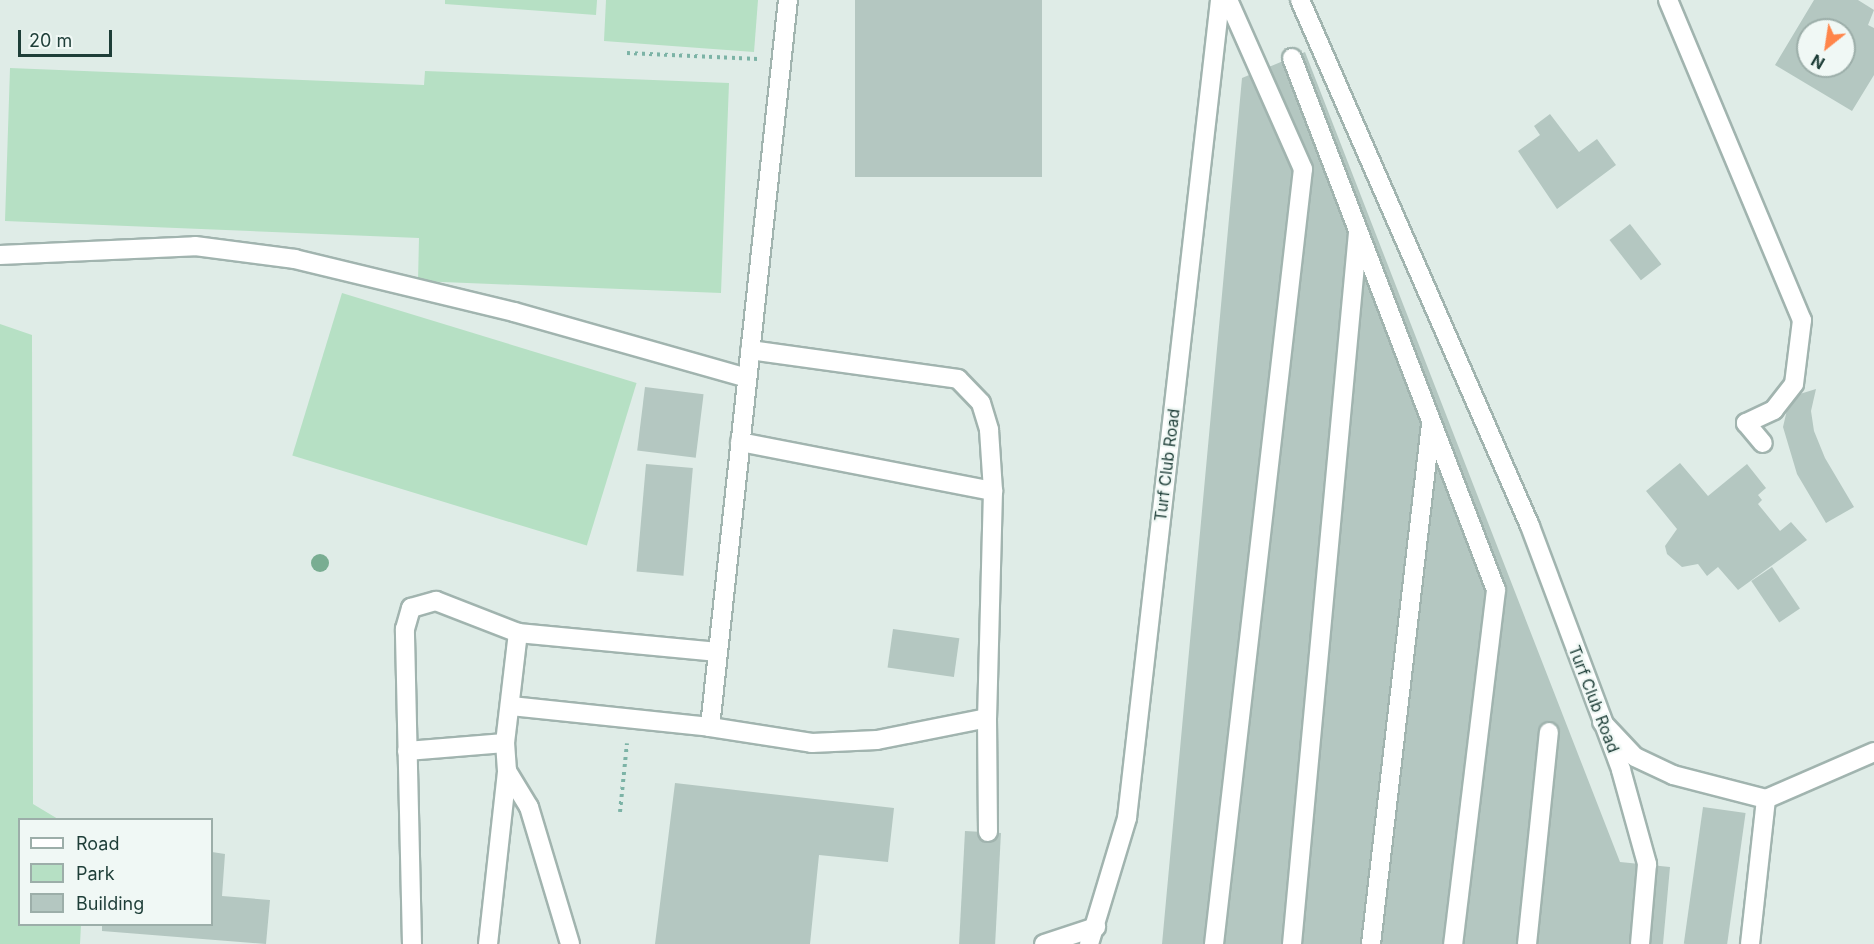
<!DOCTYPE html>
<style>
body{margin:0}
#map{position:relative;width:1874px;height:944px;overflow:hidden;background:#dfece7;font-family:Inter,sans-serif}
div>[style]{position:absolute}
[style*='--x']{left:calc(var(--x)*1px);top:calc(var(--y)*1px);width:calc(var(--w)*1px);rotate:calc(var(--a)*1deg)}
.green>*{inset:0;background:#b6e0c4;transform-origin:0 0}
.building>*{inset:0;background:#b4c7c1;transform-origin:0 0}
.path>*{height:4px;margin-top:-2px;transform-origin:0;background:repeating-linear-gradient(90deg,#7cb3a6 0 3px,transparent 0 7.5px)}
.roads{filter:drop-shadow(2px 0 #a1b4af) drop-shadow(-2px 0 #a1b4af) drop-shadow(0 2px #a1b4af) drop-shadow(0 -2px #a1b4af)}
.service>*{height:18px;margin:-9px;padding:0 9px;transform-origin:9px;border-radius:9px;background:#fff}
.minor>*{height:18px;margin:-9px;padding:0 9px;transform-origin:9px;border-radius:9px;background:#fff}
.trees>*{width:18px;height:18px;margin:-9px;border-radius:50%;background:#79ad92}
span{translate:-50% -50%;white-space:nowrap;text-align:center;line-height:1.15;-webkit-text-stroke:4.5px #f0f8f5;paint-order:stroke}
.street-label{font-size:16px;color:#1e3e38}
.legend{position:absolute;left:18px;top:818px;width:195px;height:108px;box-sizing:border-box;background:#f0f8f5;border:2px solid #9caea9;margin:0;padding:8px 10px;list-style:none;font-size:18px;color:#1e3e38}
.legend li{display:flex;align-items:center;gap:12px;height:30px}
.legend b{width:30px;border:2px solid #9caea9}
.north{position:absolute;left:1796px;top:18px;width:60px;height:60px;box-sizing:border-box;background:#f0f8f5;border:2px solid #9caea9;border-radius:50%;rotate:210deg;font-size:16px;font-weight:700;line-height:24px;text-align:center;color:#1e3e38}
.north::after{content:'';display:block;margin:auto;width:21px;height:27px;background:#ff854a;clip-path:polygon(50% 0,100% 100%,50% 72%,0 100%)}
.scale{position:absolute;left:18px;top:30px;width:94px;height:27px;box-sizing:border-box;border:3px solid #1e3e38;border-top:0;padding-left:8px;font-size:18px;line-height:21px;white-space:nowrap;color:#1e3e38;-webkit-text-stroke:4px #f0f8f5;paint-order:stroke}
</style>
<div id="map">
<div class="green">
<i style="clip-path:polygon(445px 0,597px 0,596px 15px,445px 4px)"></i>
<i style="clip-path:polygon(606px 0,758px 0,754px 52px,604px 41px)"></i>
<i style="clip-path:polygon(10px 68px,424px 85px,425px 71px,729px 83px,721px 293px,418px 281px,419px 238px,5px 221px)"></i>
<i style="left:342px;top:293px;width:308px;height:170px;rotate:17deg"></i>
<i style="clip-path:polygon(0 324px,32px 335px,33px 804px,58px 819px,20px 820px,20px 924px,81px 925px,80px 944px,0 944px)"></i>
</div>
<div class="building">
<i style="left:855px;top:0;width:187px;height:177px"></i>
<i style="clip-path:polygon(evenodd,1814px 0,1858px 0,1874px 10px,1868px 25px,1874px 28px,1874px 75px,1852px 111px,1775px 65px,1814px 0,1808px 30px,1844px 30px,1844px 66px,1808px 66px,1808px 30px)"></i>
<i style="clip-path:polygon(1305px 52px,1620px 862px,1670px 867px,1663px 944px,1162px 944px,1242px 78px)"></i>
<i style="clip-path:polygon(1550px 114px,1579px 152px,1597px 139px,1616px 165px,1557px 209px,1518px 151px,1540px 135px,1534px 126px)"></i>
<i style="left:1630px;top:224px;width:51px;height:26px;rotate:52deg"></i>
<i style="left:645px;top:387px;width:59px;height:64px;rotate:7deg"></i>
<i style="clip-path:polygon(1816px 389px,1811px 411px,1814px 431px,1825px 458px,1854px 507px,1826px 523px,1797px 474px,1783px 427px,1790px 397px)"></i>
<i style="clip-path:polygon(1680px 463px,1708px 496px,1747px 464px,1766px 488px,1758px 495px,1762px 500px,1758px 504px,1780px 531px,1791px 522px,1807px 540px,1738px 590px,1718px 567px,1707px 576px,1698px 564px,1682px 567px,1667px 554px,1665px 546px,1677px 529px,1646px 491px)"></i>
<i style="left:646px;top:464px;width:47px;height:108px;rotate:5deg"></i>
<i style="left:1772px;top:567px;width:50px;height:25px;rotate:56deg"></i>
<i style="left:893px;top:629px;width:67px;height:39px;rotate:8deg"></i>
<i style="clip-path:polygon(675px 783px,894px 808px,888px 862px,819px 855px,810px 944px,655px 944px)"></i>
<i style="left:1703px;top:807px;width:43px;height:138px;rotate:8deg"></i>
<i style="left:965px;top:831px;width:36px;height:114px;rotate:3deg"></i>
<i style="clip-path:polygon(212px 852px,225px 854px,222px 896px,270px 900px,266px 944px,102px 931px,102px 924px,212px 924px)"></i>
</div>
<div class="path">
<i style="--x:627;--y:53;--w:131;--a:2.6"></i>
<i style="--x:620;--y:812;--w:69;--a:-84.2"></i>
</div>
<div class="roads">
<div class="service">
<i style="--x:1668;--y:0;--w:347;--a:67.3"></i>
<i style="--x:1802;--y:320;--w:64;--a:97.1"></i>
<i style="--x:1794;--y:384;--w:33;--a:128"></i>
<i style="--x:1774;--y:410;--w:31;--a:155"></i>
<i style="--x:1746;--y:423;--w:26;--a:50"></i>
<i style="--x:1292;--y:58;--w:570;--a:69.02"></i>
<i style="--x:1496;--y:590;--w:357;--a:96.9"></i>
<i style="--x:0;--y:255;--w:195;--a:-2.6"></i>
<i style="--x:195;--y:246;--w:101;--a:7.4"></i>
<i style="--x:295;--y:259;--w:225;--a:13.6"></i>
<i style="--x:514;--y:312;--w:242;--a:15.8"></i>
<i style="--x:750;--y:350;--w:210;--a:7.9"></i>
<i style="--x:958;--y:379;--w:33;--a:46"></i>
<i style="--x:981;--y:403;--w:28;--a:73"></i>
<i style="--x:989;--y:430;--w:61;--a:86.2"></i>
<i style="--x:993;--y:491;--w:227;--a:91.5"></i>
<i style="--x:987;--y:718;--w:114;--a:89.5"></i>
<i style="--x:740;--y:442;--w:258;--a:11"></i>
<i style="--x:511;--y:706;--w:200;--a:6"></i>
<i style="--x:710;--y:727;--w:103;--a:8.9"></i>
<i style="--x:812;--y:743;--w:65;--a:-2.6"></i>
<i style="--x:877;--y:740;--w:112;--a:-11.3"></i>
<i style="--x:1602;--y:722;--w:48;--a:46.7"></i>
<i style="--x:1635;--y:757;--w:42;--a:25.3"></i>
<i style="--x:1673;--y:775;--w:96;--a:14.5"></i>
<i style="--x:1766;--y:799;--w:118;--a:-23.5"></i>
<i style="--x:710;--y:727;--w:731;--a:-83.88"></i>
<i style="--x:407;--y:751;--w:98;--a:-4.7"></i>
<i style="--x:1621;--y:770;--w:98;--a:74.5"></i>
<i style="--x:1647;--y:864;--w:80;--a:95"></i>
<i style="--x:507;--y:771;--w:42;--a:58.6"></i>
<i style="--x:529;--y:807;--w:143;--a:73.3"></i>
<i style="--x:1127;--y:818;--w:823;--a:-83.51"></i>
<i style="--x:412;--y:944;--w:315;--a:-91.3"></i>
<i style="--x:405;--y:629;--w:22;--a:-74"></i>
<i style="--x:411;--y:608;--w:26;--a:-16"></i>
<i style="--x:436;--y:601;--w:88;--a:21.3"></i>
<i style="--x:518;--y:633;--w:201;--a:5.4"></i>
<i style="--x:488;--y:944;--w:174;--a:-83.7"></i>
<i style="--x:507;--y:771;--w:28;--a:-94"></i>
<i style="--x:505;--y:743;--w:111;--a:-83.3"></i>
<i style="--x:1214;--y:944;--w:780;--a:-83.45"></i>
<i style="--x:1303;--y:169;--w:185;--a:-113.9"></i>
<i style="--x:1292;--y:944;--w:715;--a:-84.7"></i>
<i style="--x:1371;--y:944;--w:523;--a:-83.42"></i>
<i style="--x:1527;--y:944;--w:213;--a:-84.1"></i>
<i style="--x:1750;--y:944;--w:146;--a:-83.7"></i>
</div>
<div class="minor">
<i style="--x:1300;--y:0;--w:574;--a:66.38"></i>
<i style="--x:1530;--y:526;--w:260;--a:69.5"></i>
<i style="--x:1044;--y:944;--w:55;--a:-18.1"></i>
<i style="--x:1089;--y:944;--w:132;--a:-73.2"></i>
</div>
</div>
<div class="trees">
<i style="left:320px;top:563px"></i>
</div>
<div class="street-label">
<span style="left:1167px;top:465px;rotate:-83deg">Turf Club Road</span>
<span style="left:1594px;top:699px;rotate:69deg">Turf Club Road</span>
</div>
<ul class="legend">
<li><b style="height:8px;background:#fff"></b>Road</li>
<li><b style="height:16px;background:#b6e0c4"></b>Park</li>
<li><b style="height:16px;background:#b4c7c1"></b>Building</li>
</ul>
<div class="north">N</div>
<div class="scale">20 m</div>
</div>
